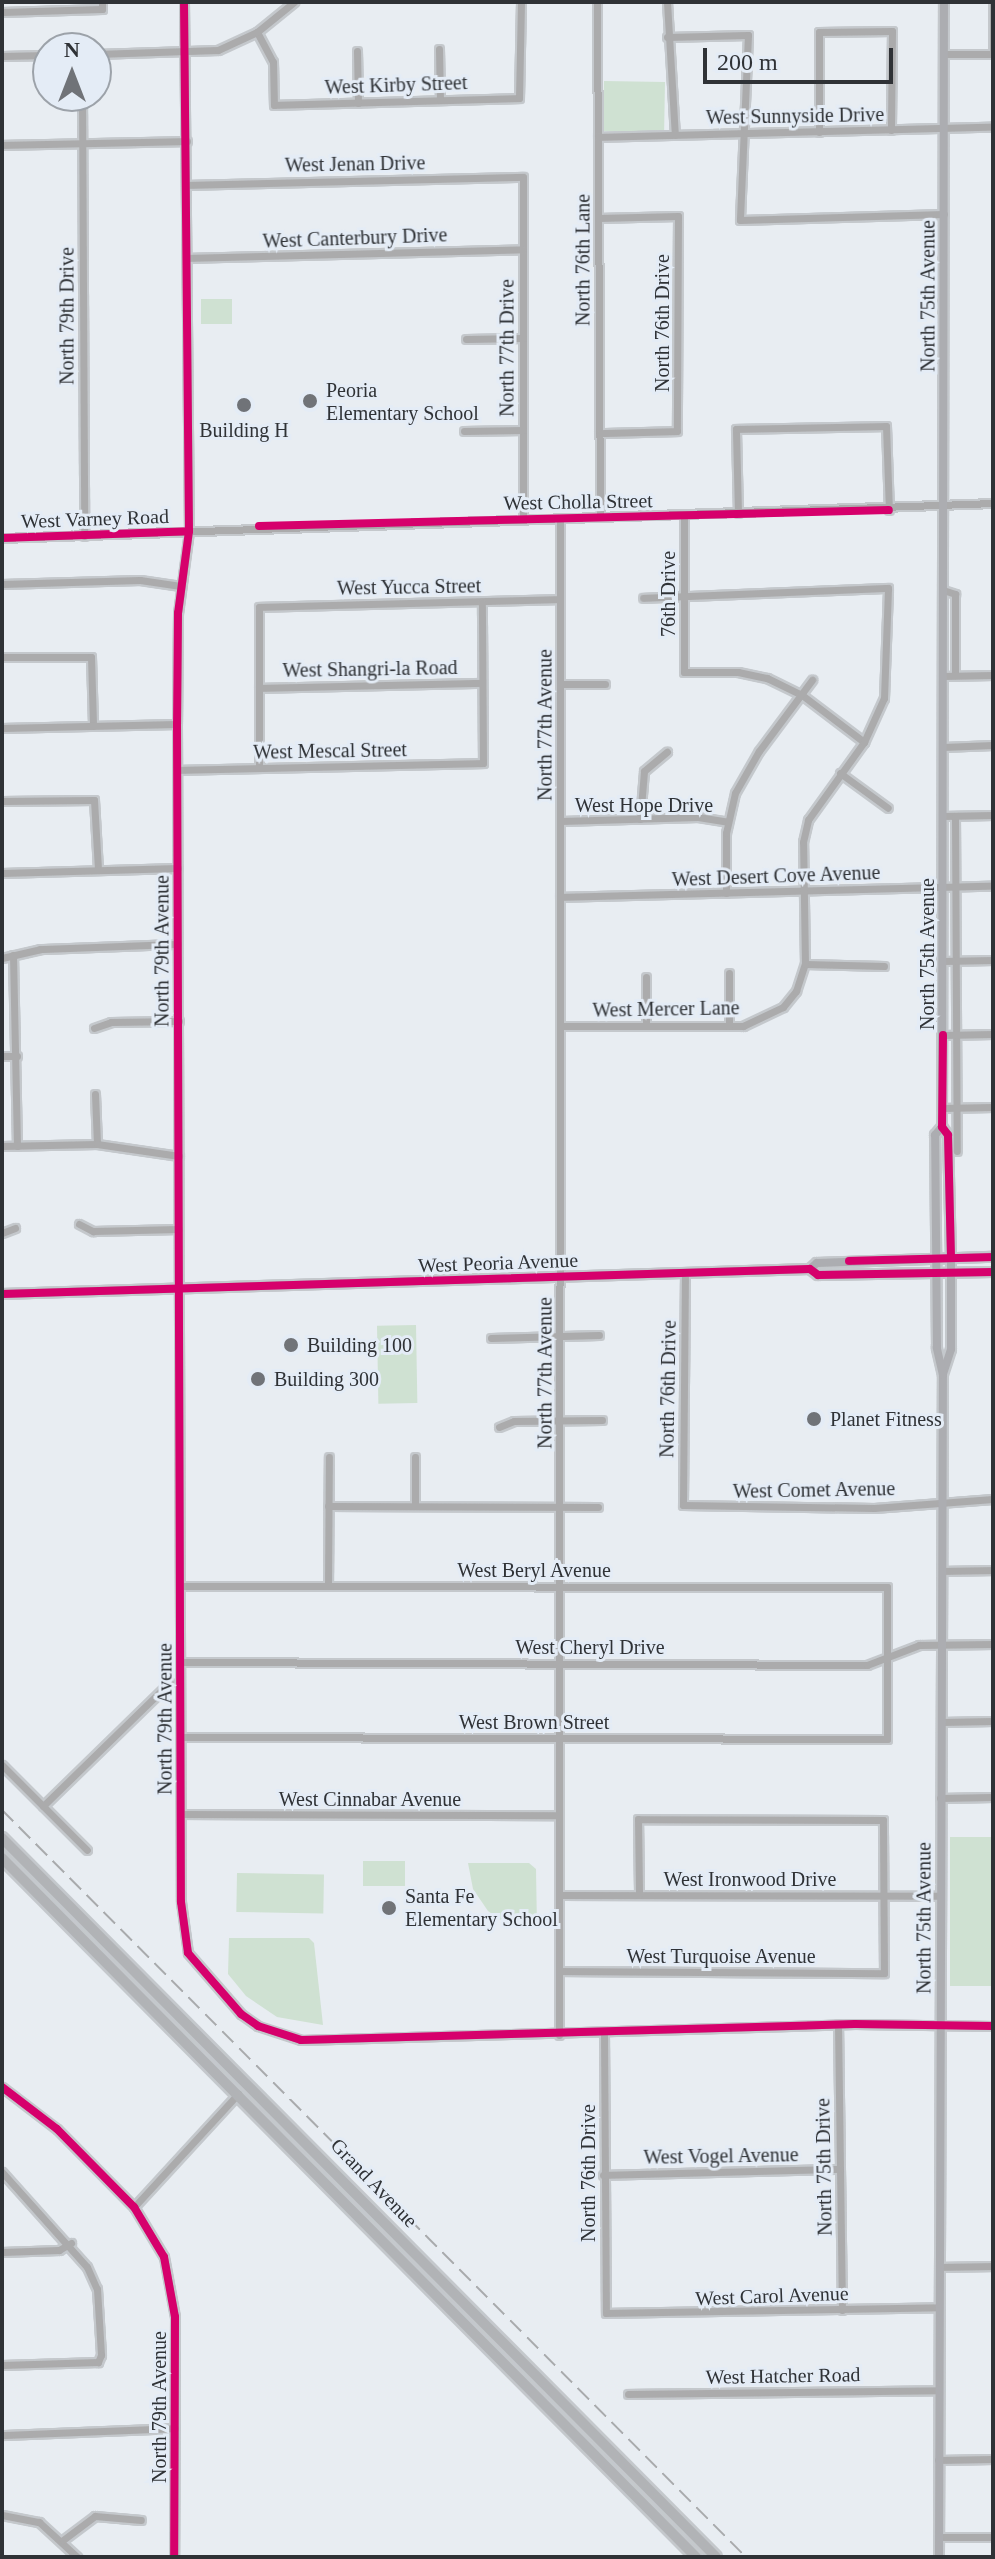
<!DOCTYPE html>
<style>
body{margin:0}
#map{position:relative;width:995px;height:2559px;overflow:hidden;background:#e8edf2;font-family:"Times New Roman",serif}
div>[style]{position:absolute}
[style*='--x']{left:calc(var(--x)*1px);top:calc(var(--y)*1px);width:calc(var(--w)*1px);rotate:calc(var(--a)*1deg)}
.green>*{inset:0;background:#cfe1d2;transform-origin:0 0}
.roads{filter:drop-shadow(2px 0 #c4c8cc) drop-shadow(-2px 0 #c4c8cc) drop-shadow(0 2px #c4c8cc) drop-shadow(0 -2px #c4c8cc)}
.minor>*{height:7px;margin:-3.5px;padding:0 3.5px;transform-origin:3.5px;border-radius:3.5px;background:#ababac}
.major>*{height:8px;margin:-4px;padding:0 4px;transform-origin:4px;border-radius:4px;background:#acadb1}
.highway>*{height:10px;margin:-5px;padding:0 5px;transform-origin:5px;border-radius:5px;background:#b1b3b6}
.rail>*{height:2px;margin-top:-1px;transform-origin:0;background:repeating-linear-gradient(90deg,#a8aaac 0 16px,transparent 0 24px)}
.cycleway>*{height:8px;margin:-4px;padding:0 4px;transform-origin:4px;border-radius:4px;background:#d6006c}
.dots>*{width:22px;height:22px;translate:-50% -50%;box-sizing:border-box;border:4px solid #e4ecf6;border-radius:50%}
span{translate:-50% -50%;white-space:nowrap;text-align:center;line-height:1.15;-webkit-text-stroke:6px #e4ecf6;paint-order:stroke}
.street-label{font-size:20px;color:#2f3236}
.poi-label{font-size:20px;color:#2f3236}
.left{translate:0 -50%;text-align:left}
.frame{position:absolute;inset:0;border:4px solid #2f3236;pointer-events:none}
.north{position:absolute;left:32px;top:32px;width:80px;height:80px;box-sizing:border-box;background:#e4ecf6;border:2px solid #9ca2a9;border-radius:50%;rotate:0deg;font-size:22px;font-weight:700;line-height:32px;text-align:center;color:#2f3236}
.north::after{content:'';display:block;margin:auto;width:28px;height:36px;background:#707378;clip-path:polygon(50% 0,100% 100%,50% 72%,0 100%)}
.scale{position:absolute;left:703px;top:48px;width:190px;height:36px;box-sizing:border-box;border:4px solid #2f3236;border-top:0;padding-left:10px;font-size:24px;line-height:28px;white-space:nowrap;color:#2f3236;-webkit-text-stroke:6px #e4ecf6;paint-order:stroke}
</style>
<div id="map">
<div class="green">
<i style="left:604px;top:81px;width:61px;height:50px;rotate:1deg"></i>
<i style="left:201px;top:299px;width:31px;height:25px"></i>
<i style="left:416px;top:1325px;width:78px;height:39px;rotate:89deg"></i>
<i style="left:950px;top:1837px;width:43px;height:149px"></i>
<i style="left:363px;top:1861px;width:42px;height:25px"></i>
<i style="clip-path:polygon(468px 1863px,529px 1863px,536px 1869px,537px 1928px,505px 1923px,488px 1911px,473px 1889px)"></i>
<i style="left:237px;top:1873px;width:87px;height:39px;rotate:1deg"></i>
<i style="clip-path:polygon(229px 1938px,309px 1938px,314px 1943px,323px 2025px,277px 2017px,246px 1996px,228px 1974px)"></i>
</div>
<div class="roads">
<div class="minor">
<i style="--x:184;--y:2;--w:529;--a:89.46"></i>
<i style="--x:189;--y:531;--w:83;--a:97.6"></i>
<i style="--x:178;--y:613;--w:111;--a:90.5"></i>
<i style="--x:177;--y:724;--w:1178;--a:89.81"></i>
<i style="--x:181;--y:1902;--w:51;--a:82.2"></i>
<i style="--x:188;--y:1953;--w:81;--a:49"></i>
<i style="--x:241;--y:2014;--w:21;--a:35"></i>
<i style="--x:258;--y:2026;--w:45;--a:18"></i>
<i style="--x:301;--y:2040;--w:554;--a:-1.65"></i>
<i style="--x:855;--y:2024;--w:138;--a:0.8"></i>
<i style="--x:597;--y:2;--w:515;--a:89.67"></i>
<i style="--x:667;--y:2;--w:133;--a:86.6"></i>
<i style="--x:993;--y:2;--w:52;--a:90"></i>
<i style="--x:2;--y:12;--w:100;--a:-1.7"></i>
<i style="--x:102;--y:9;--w:7;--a:-90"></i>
<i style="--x:257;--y:32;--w:34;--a:62"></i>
<i style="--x:273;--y:62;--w:43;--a:88.7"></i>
<i style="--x:274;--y:105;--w:245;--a:-1.6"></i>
<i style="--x:519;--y:98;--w:96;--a:-88.8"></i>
<i style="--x:667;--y:37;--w:81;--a:-1.4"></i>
<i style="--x:748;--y:35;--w:185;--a:92.5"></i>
<i style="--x:740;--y:220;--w:204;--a:-1.7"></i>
<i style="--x:439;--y:49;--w:51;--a:88.9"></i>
<i style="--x:357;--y:51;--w:52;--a:88.9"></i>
<i style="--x:96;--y:54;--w:122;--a:-1.9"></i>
<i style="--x:218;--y:50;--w:43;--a:-24.8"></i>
<i style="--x:257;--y:32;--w:48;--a:-39"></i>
<i style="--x:944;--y:54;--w:49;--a:0"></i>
<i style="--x:2;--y:56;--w:46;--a:-1.2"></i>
<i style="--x:82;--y:96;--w:440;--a:89.7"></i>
<i style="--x:819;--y:132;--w:100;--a:-90"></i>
<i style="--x:819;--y:32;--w:73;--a:-0.8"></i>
<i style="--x:892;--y:31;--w:99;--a:90.6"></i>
<i style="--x:598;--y:137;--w:395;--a:-1.5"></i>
<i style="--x:2;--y:145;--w:185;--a:-1.2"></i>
<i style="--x:188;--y:185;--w:335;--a:-1.4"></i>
<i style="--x:523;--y:177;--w:342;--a:90"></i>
<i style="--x:598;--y:218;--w:80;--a:-1.4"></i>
<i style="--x:678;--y:216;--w:215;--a:90.3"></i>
<i style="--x:677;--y:431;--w:78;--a:178.5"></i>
<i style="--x:188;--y:258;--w:335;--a:-1.5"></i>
<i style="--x:466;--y:339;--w:57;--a:-1"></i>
<i style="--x:464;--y:431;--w:59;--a:-1"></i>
<i style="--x:738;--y:513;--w:84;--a:-91.4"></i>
<i style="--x:736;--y:429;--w:150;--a:-1.1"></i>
<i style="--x:886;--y:426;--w:84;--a:88"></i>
<i style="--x:684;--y:515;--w:157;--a:90"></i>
<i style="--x:684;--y:672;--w:54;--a:0"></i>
<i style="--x:738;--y:672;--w:30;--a:12"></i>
<i style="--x:767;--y:678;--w:39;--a:26"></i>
<i style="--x:802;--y:695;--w:78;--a:37.2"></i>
<i style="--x:2;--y:538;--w:992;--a:-2.02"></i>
<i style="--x:2;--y:584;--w:138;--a:-1.7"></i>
<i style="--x:140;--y:580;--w:41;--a:8.3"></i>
<i style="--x:943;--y:590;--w:13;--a:18"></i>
<i style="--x:955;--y:594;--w:81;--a:90"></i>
<i style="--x:2;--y:657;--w:89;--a:0"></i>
<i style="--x:91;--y:657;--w:69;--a:88.3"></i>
<i style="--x:943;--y:676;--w:50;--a:-1.1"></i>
<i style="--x:561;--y:684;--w:44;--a:0"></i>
<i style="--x:259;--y:688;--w:223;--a:-1.3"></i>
<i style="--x:2;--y:728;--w:175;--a:-1.3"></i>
<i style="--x:943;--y:747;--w:50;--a:-2.3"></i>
<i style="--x:259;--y:768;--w:161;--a:-90"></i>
<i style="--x:259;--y:607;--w:301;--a:-1.5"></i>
<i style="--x:178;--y:770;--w:305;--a:-1.3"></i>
<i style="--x:483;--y:763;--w:161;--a:-90.4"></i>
<i style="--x:840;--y:773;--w:59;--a:36.1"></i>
<i style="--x:2;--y:801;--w:92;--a:-0.6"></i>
<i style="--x:94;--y:800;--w:70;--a:86.7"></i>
<i style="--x:943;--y:816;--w:50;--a:-1.1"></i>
<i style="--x:955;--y:816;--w:335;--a:89.7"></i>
<i style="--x:640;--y:819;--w:48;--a:-85.2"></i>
<i style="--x:644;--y:771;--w:30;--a:-40"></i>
<i style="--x:561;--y:821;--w:137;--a:-1.7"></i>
<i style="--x:698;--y:817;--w:30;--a:9"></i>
<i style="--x:2;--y:873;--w:176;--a:-1.6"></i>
<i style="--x:726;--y:893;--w:60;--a:-90"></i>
<i style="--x:726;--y:833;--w:41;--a:-77.3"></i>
<i style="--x:735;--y:793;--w:48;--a:-60.3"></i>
<i style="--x:759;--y:751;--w:89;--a:-53.3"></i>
<i style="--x:560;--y:897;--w:433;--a:-1.5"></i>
<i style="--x:13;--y:955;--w:191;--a:88.8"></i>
<i style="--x:2;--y:958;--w:39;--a:-13"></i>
<i style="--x:40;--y:949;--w:138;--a:-2.1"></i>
<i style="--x:943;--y:961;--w:50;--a:-1.1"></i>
<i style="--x:805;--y:964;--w:79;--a:1.5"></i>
<i style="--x:646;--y:977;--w:49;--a:90"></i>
<i style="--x:560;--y:1026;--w:183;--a:0"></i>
<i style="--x:743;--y:1026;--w:44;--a:-25.4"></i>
<i style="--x:783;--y:1007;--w:21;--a:-51"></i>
<i style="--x:796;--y:991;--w:28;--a:-72"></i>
<i style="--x:805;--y:964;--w:122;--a:-90.9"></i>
<i style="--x:803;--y:842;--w:23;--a:-77"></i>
<i style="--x:808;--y:820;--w:96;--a:-54.3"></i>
<i style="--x:864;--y:742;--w:48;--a:-65.6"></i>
<i style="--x:884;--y:698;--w:110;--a:-87.9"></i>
<i style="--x:888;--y:588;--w:245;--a:177.7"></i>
<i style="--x:729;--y:1026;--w:53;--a:-90"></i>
<i style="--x:94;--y:1028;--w:18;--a:-19"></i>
<i style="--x:111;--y:1022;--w:68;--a:-0.8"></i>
<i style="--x:943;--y:1035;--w:50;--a:-1.1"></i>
<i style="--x:2;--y:1056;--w:15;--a:0"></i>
<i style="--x:95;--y:1094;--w:50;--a:87.7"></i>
<i style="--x:942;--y:1108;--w:51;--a:-1.1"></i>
<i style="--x:2;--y:1146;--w:95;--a:-1.2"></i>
<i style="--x:97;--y:1144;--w:83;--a:8.3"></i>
<i style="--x:79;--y:1224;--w:16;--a:27"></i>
<i style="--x:93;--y:1231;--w:86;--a:-1.3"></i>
<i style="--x:2;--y:1233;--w:14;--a:-21"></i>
<i style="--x:685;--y:1273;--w:232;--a:90.5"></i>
<i style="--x:683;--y:1505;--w:191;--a:0.9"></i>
<i style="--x:874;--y:1508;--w:119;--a:-4.3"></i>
<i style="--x:491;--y:1338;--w:108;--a:-1.6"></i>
<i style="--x:499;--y:1427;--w:16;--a:-22"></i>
<i style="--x:514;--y:1421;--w:88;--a:-0.7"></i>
<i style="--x:328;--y:1506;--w:270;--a:0.2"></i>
<i style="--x:415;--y:1506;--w:49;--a:-90"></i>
<i style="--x:942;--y:1571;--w:51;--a:-1.1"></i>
<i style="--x:328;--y:1586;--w:129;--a:-89.6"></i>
<i style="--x:181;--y:1662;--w:686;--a:0.25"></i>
<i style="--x:867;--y:1665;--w:56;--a:-21"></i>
<i style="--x:919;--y:1645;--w:74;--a:-0.8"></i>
<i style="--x:941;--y:1722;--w:52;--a:-1.1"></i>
<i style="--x:181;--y:1737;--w:706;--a:0.16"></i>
<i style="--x:887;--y:1739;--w:152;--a:-90"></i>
<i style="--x:887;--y:1587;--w:705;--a:-179.92"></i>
<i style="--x:2;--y:1765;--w:120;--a:45"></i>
<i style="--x:940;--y:1798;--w:53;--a:-1.1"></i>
<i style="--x:43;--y:1806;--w:177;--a:-44.3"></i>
<i style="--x:181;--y:1814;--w:378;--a:0.2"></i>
<i style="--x:559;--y:1895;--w:382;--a:0.1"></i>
<i style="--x:559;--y:1971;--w:325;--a:0.4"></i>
<i style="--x:884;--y:1973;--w:153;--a:-90.4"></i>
<i style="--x:883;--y:1820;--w:245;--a:-179.8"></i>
<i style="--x:638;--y:1819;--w:76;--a:89.2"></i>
<i style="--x:838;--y:2024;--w:286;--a:89.2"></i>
<i style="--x:604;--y:2034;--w:279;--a:89.6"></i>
<i style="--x:606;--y:2313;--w:333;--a:-1"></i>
<i style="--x:559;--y:2035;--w:1517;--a:-89.96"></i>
<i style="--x:2;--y:2087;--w:69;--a:37.4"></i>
<i style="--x:57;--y:2129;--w:110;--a:45.4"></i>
<i style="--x:134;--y:2207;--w:58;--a:59"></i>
<i style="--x:164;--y:2257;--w:61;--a:79.6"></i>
<i style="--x:175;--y:2317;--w:240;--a:90.2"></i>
<i style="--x:2;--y:2172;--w:127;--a:48.2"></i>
<i style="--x:87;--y:2267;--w:24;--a:66"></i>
<i style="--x:97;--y:2289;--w:66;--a:86.5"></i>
<i style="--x:101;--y:2355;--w:8;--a:113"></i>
<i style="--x:98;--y:2362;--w:96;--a:178.2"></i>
<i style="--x:603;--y:2175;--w:237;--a:-1.5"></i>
<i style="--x:134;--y:2207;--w:154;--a:-47.4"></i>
<i style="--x:2;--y:2252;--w:57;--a:-2"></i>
<i style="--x:59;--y:2250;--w:14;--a:-30"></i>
<i style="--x:939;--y:2267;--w:54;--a:-1.1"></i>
<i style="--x:628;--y:2394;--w:311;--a:-0.7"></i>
<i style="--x:2;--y:2435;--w:173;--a:-2.3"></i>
<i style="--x:938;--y:2460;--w:55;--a:-1"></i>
<i style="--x:2;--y:2515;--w:38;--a:11"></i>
<i style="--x:39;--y:2522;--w:52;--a:42.6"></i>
<i style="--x:939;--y:2537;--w:54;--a:0"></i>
<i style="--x:63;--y:2540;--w:40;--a:-37"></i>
<i style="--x:95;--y:2516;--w:46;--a:5"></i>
</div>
<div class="major">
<i style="--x:810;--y:1269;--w:9;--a:-41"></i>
<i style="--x:817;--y:1263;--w:176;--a:-2"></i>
<i style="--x:2;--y:1294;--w:808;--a:-1.77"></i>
<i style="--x:810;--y:1269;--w:10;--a:37"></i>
<i style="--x:818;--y:1275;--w:175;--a:-1"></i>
<i style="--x:943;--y:1374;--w:26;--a:-72"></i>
<i style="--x:951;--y:1349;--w:91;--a:-90"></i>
<i style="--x:951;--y:1258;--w:123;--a:-91.4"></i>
<i style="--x:948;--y:1135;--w:10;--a:-127"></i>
<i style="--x:942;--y:1127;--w:1125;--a:-89.9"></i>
<i style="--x:939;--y:2557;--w:1182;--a:-89.81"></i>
<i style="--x:943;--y:1375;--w:28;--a:-103"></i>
<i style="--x:937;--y:1348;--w:213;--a:-90.5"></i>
<i style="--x:935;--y:1135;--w:11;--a:-49"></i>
</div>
<div class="highway">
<i style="--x:2;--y:1838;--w:1013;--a:45.2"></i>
<i style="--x:2;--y:1858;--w:985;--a:45.21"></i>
</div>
</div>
<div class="rail">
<i style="--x:2;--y:1810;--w:1054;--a:45.12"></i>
</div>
<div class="cycleway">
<i style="--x:184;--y:2;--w:529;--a:89.46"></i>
<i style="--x:189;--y:531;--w:83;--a:97.6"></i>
<i style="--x:178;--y:613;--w:111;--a:90.5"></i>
<i style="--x:177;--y:724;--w:1178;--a:89.81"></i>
<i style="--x:181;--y:1902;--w:51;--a:82.2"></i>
<i style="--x:188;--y:1953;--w:81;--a:49"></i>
<i style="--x:241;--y:2014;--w:21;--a:35"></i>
<i style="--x:258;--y:2026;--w:45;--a:18"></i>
<i style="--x:301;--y:2040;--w:554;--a:-1.65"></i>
<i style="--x:855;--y:2024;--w:138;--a:0.8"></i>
<i style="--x:259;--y:526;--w:630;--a:-1.45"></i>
<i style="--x:2;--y:538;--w:187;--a:-2.1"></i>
<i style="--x:943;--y:1035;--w:92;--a:90.6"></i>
<i style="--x:942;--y:1127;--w:10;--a:53"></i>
<i style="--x:948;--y:1135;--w:123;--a:88.6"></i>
<i style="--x:849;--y:1261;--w:144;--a:-1.6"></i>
<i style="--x:2;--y:1294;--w:808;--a:-1.77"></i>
<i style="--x:810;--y:1269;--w:10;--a:37"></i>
<i style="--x:818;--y:1275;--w:175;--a:-1"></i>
<i style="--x:2;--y:2087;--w:69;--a:37.4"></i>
<i style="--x:57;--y:2129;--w:110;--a:45.4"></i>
<i style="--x:134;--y:2207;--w:58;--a:59"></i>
<i style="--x:164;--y:2257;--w:61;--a:79.6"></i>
<i style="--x:175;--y:2317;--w:240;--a:90.2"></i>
</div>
<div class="dots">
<i style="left:310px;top:401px;background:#707378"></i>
<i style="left:244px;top:405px;background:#707378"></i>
<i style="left:291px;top:1345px;background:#707378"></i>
<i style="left:258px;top:1379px;background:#707378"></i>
<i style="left:814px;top:1419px;background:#707378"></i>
<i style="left:389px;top:1908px;background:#707378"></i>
</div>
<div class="street-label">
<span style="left:396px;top:85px;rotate:-2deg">West Kirby Street</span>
<span style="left:795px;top:116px;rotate:-1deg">West Sunnyside Drive</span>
<span style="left:355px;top:164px;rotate:-1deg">West Jenan Drive</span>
<span style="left:355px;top:238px;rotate:-2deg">West Canterbury Drive</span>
<span style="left:583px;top:260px;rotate:-90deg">North 76th Lane</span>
<span style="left:928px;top:296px;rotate:-90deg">North 75th Avenue</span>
<span style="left:67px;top:316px;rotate:-90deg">North 79th Drive</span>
<span style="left:662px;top:323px;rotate:-90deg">North 76th Drive</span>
<span style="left:507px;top:348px;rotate:-90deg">North 77th Drive</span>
<span style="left:578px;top:502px;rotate:-1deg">West Cholla Street</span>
<span style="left:95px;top:519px;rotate:-2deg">West Varney Road</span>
<span style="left:409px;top:587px;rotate:-1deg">West Yucca Street</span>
<span style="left:668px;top:594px;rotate:-90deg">76th Drive</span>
<span style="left:370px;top:669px;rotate:-1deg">West Shangri-la Road</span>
<span style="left:545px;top:725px;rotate:-90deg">North 77th Avenue</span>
<span style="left:330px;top:751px;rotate:-1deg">West Mescal Street</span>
<span style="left:644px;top:805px">West Hope Drive</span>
<span style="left:776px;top:876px;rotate:-2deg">West Desert Cove Avenue</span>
<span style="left:162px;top:951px;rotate:-90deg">North 79th Avenue</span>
<span style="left:927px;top:954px;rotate:-90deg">North 75th Avenue</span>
<span style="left:666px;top:1009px;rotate:-1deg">West Mercer Lane</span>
<span style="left:498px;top:1263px;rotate:-2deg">West Peoria Avenue</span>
<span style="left:545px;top:1373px;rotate:-90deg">North 77th Avenue</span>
<span style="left:668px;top:1389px;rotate:-89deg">North 76th Drive</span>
<span style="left:814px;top:1490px;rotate:-1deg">West Comet Avenue</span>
<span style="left:534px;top:1570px">West Beryl Avenue</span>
<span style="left:590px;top:1647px">West Cheryl Drive</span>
<span style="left:165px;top:1719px;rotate:-90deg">North 79th Avenue</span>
<span style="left:534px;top:1722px">West Brown Street</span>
<span style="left:370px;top:1799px">West Cinnabar Avenue</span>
<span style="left:750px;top:1879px">West Ironwood Drive</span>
<span style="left:924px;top:1918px;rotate:-90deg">North 75th Avenue</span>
<span style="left:721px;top:1956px">West Turquoise Avenue</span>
<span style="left:721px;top:2156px;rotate:-1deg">West Vogel Avenue</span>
<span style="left:824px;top:2167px;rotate:-91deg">North 75th Drive</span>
<span style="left:588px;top:2173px;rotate:-90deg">North 76th Drive</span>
<span style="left:374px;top:2183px;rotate:46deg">Grand Avenue</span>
<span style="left:772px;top:2296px;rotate:-2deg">West Carol Avenue</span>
<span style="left:783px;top:2376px;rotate:-1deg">West Hatcher Road</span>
<span style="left:159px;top:2407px;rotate:-90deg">North 79th Avenue</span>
</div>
<div class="poi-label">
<span class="left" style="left:326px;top:402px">Peoria<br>Elementary School</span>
<span style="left:244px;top:430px">Building H</span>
<span class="left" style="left:307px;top:1345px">Building 100</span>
<span class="left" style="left:274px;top:1379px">Building 300</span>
<span class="left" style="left:830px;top:1419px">Planet Fitness</span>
<span class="left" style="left:405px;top:1908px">Santa Fe<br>Elementary School</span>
</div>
<div class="frame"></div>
<div class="north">N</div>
<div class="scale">200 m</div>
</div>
